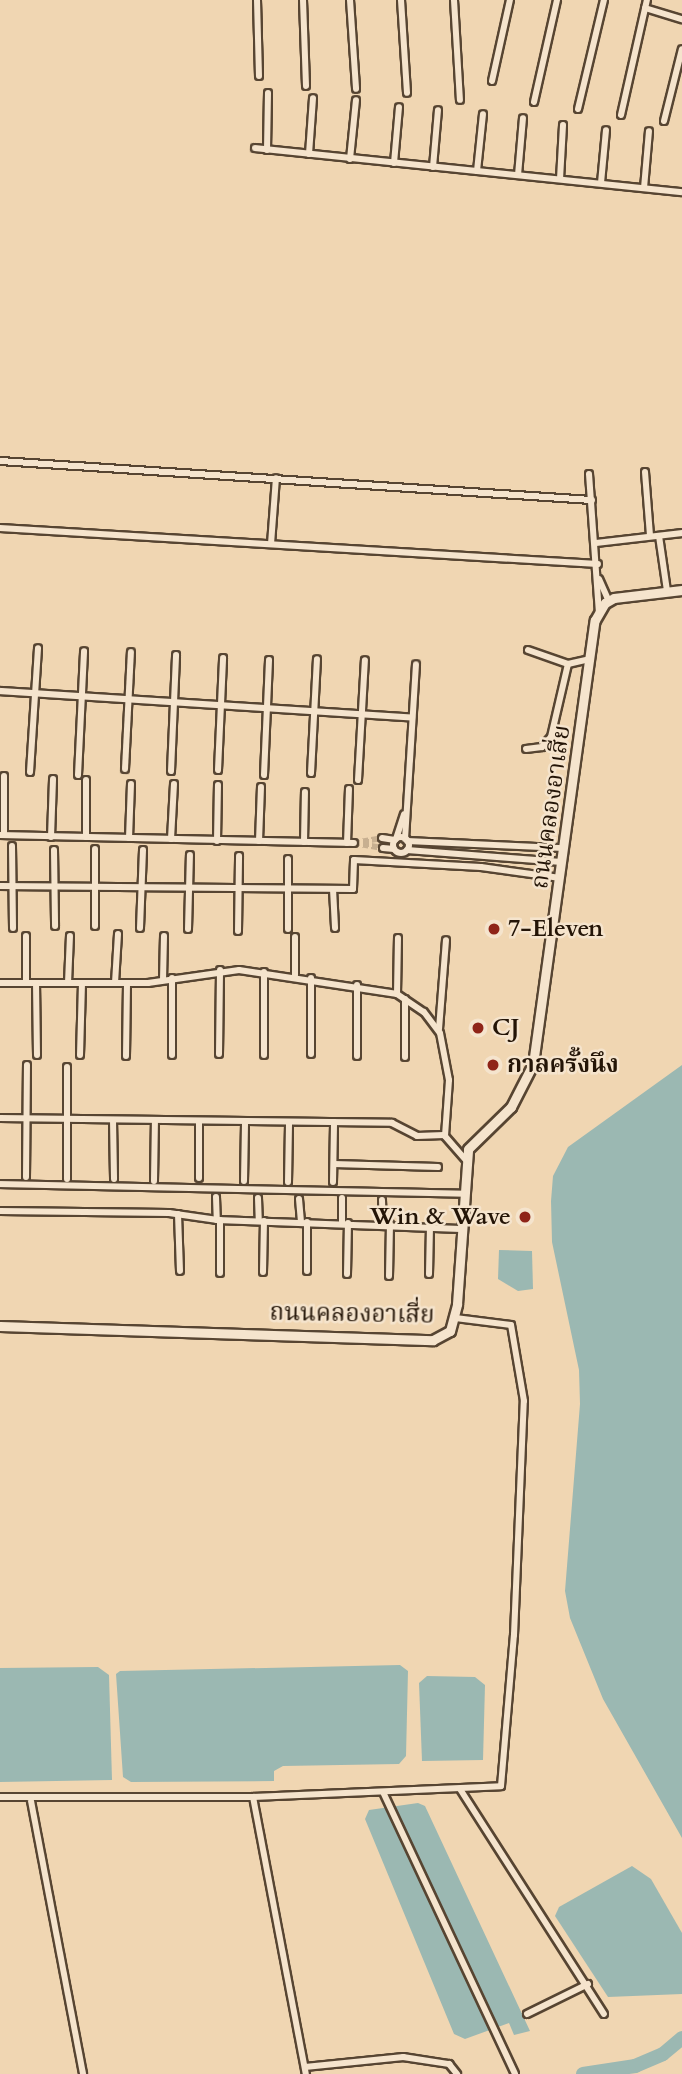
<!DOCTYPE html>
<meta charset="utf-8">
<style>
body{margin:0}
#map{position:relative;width:682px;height:2074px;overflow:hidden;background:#f0d6b2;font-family:Cardo,"Noto Serif Thai",serif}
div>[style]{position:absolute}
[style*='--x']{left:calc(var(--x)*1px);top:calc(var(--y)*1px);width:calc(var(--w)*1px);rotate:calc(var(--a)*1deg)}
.water>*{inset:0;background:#9bb8b2}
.river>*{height:14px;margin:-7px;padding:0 7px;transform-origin:7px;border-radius:7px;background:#9bb8b2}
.street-tunnel>*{height:6px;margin-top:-3px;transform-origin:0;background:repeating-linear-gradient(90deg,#c7af90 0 6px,transparent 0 9px)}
.roads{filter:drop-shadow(2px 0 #574532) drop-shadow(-2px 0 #574532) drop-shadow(0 2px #574532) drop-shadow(0 -2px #574532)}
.street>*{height:6px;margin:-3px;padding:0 3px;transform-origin:3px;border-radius:3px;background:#f5e4cd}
.street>.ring{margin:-3px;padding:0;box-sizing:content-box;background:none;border:6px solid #f5e4cd;border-radius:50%}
.secondary>*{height:9px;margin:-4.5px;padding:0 4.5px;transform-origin:4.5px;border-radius:4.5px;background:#f5e4cd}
.dots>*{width:19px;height:19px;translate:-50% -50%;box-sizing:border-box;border:4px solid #f5e4cd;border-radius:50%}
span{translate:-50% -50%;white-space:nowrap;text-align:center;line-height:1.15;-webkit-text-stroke:5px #f5e4cd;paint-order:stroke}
.street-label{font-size:24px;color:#241507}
.poi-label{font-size:24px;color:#241507;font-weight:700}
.left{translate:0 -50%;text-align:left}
.right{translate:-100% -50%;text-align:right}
</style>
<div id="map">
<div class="water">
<i style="clip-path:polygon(682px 1065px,682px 1838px,603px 1699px,570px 1618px,565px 1591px,580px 1404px,579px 1370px,552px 1242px,551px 1201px,553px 1176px,568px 1147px)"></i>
<i style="clip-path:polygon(499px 1250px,532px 1251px,533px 1289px,518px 1291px,498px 1279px)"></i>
<i style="clip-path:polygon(400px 1665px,408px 1671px,406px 1756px,399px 1764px,283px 1766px,274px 1771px,274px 1781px,131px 1782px,123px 1777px,116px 1674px,120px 1671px)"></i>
<i style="clip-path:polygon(98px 1667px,109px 1675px,112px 1780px,0 1782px,0 1668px)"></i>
<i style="clip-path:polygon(427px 1676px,475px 1677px,485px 1685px,483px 1760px,422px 1761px,419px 1683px)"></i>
<i style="clip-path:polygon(418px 1803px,425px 1806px,530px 2031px,514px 2035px,509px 2023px,465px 2039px,454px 2034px,365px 1819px,369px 1810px)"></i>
<i style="clip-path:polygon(632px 1866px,651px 1879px,682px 1933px,682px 1994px,608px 1997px,555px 1916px,559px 1907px)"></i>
</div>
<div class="river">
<i style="--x:583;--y:2074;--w:53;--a:-8.7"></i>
<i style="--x:635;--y:2066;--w:30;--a:-23"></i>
<i style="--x:663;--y:2054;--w:25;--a:-40"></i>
</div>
<div class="street-tunnel">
<i style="--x:354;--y:843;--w:29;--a:10"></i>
<i style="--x:354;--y:843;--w:28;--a:-10"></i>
</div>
<div class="roads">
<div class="street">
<i style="--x:257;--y:0;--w:76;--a:88.5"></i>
<i style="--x:303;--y:0;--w:86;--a:88"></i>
<i style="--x:350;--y:0;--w:89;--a:86.1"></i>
<i style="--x:401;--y:0;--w:93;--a:86.3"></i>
<i style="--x:454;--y:0;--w:100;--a:86.6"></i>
<i style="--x:645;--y:8;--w:39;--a:17"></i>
<i style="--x:492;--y:81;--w:83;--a:-77.5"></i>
<i style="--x:534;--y:102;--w:105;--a:-77.3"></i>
<i style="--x:578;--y:109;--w:112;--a:-76.6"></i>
<i style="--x:621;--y:115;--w:118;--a:-77.3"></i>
<i style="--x:664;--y:121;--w:74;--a:-76"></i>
<i style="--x:255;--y:148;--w:429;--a:5.9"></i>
<i style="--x:267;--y:150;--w:57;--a:-89"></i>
<i style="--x:309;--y:154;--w:56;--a:-85.9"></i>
<i style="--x:350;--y:159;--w:59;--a:-84.2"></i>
<i style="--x:394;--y:163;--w:56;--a:-84.9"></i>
<i style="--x:433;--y:167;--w:57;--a:-85"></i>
<i style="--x:477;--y:171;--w:57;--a:-84"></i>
<i style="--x:518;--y:175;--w:57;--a:-85"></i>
<i style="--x:560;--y:179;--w:54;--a:-86.8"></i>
<i style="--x:601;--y:183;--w:53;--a:-84.6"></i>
<i style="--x:644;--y:188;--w:57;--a:-85"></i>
<i style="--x:0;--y:461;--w:593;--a:3.77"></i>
<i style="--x:645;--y:472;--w:64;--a:85.5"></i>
<i style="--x:589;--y:474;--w:139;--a:85.9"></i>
<i style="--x:0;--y:528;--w:599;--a:3.45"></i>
<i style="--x:659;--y:536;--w:56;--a:81.7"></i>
<i style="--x:596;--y:543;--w:87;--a:-6.6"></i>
<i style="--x:271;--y:544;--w:66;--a:-85.7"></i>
<i style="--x:599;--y:579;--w:24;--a:66"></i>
<i style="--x:528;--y:650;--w:42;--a:19.3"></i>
<i style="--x:0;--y:691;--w:413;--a:3.7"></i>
<i style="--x:526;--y:749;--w:16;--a:-7"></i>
<i style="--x:542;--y:747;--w:13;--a:-48"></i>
<i style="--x:551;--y:737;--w:75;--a:-76.9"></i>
<i style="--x:568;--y:664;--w:23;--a:-13"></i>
<i style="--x:125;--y:769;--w:117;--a:-87.1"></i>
<i style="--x:218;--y:770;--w:112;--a:-87.4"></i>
<i style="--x:171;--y:771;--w:116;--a:-87.5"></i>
<i style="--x:30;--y:772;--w:124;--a:-86.3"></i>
<i style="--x:311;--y:773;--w:114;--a:-87"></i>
<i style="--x:78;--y:775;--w:124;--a:-87.2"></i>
<i style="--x:264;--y:775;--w:115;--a:-87.5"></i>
<i style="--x:358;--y:780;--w:120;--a:-86.7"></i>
<i style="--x:0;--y:835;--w:354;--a:1.3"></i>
<i style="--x:4;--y:835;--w:59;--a:-90"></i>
<i style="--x:51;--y:837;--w:58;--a:-88"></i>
<i style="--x:86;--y:837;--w:57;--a:-90"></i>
<i class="ring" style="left:393px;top:837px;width:10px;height:10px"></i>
<i style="--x:129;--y:838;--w:54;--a:-87.9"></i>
<i style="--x:382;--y:838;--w:13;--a:9"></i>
<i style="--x:171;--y:839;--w:55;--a:-86.9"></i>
<i style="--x:396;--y:839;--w:26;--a:-72"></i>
<i style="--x:405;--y:839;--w:175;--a:-86.4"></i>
<i style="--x:217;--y:841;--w:56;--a:-89"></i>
<i style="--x:259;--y:841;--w:54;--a:-87.9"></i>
<i style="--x:407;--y:841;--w:157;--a:2.6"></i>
<i style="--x:304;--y:842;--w:50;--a:-88.9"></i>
<i style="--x:347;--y:843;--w:54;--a:-87.9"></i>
<i style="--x:12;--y:846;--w:82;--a:89.3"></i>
<i style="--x:383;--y:848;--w:11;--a:5"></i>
<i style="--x:54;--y:850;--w:76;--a:89.2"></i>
<i style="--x:407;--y:850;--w:155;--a:4.4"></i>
<i style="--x:288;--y:859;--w:70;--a:90"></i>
<i style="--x:0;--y:886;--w:353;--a:0.5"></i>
<i style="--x:353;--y:889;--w:29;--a:-88"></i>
<i style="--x:354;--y:860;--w:127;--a:3.2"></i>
<i style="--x:481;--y:867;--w:80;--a:7.9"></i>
<i style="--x:333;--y:889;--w:39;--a:87"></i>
<i style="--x:95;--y:926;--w:77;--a:-90"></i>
<i style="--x:140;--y:928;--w:78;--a:-87.8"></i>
<i style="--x:188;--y:929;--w:74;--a:-88.5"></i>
<i style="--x:238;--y:931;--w:75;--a:-89.2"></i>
<i style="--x:264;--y:972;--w:83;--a:90"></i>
<i style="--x:295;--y:975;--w:38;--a:-90"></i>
<i style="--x:172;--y:978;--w:77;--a:90"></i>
<i style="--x:163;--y:980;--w:44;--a:-88.7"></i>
<i style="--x:0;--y:983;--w:148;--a:0"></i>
<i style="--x:148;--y:983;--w:92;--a:-8.1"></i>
<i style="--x:239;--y:970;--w:160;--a:8.6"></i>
<i style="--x:397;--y:994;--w:32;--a:34"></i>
<i style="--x:424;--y:1012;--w:26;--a:53"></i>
<i style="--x:440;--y:1033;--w:48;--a:79.2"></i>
<i style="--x:449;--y:1080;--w:56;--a:94.1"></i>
<i style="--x:26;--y:983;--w:47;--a:-90"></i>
<i style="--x:36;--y:983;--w:72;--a:89.2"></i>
<i style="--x:68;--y:983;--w:47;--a:-87.6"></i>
<i style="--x:115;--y:983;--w:49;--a:-86.5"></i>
<i style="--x:397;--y:994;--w:56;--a:-89"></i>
<i style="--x:405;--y:999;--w:58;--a:90"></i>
<i style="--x:439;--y:1029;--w:89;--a:-85.5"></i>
<i style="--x:219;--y:1054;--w:84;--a:-89.3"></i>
<i style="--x:311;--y:1054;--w:76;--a:-90"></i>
<i style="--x:80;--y:1055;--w:72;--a:-88.4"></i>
<i style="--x:126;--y:1056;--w:73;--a:-89.2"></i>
<i style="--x:357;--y:1056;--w:71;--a:-90"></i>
<i style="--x:0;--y:1118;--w:392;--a:0.7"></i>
<i style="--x:392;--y:1123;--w:28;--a:27"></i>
<i style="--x:417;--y:1136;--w:27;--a:-2"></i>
<i style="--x:444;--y:1135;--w:32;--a:49"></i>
<i style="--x:113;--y:1120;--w:59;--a:89"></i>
<i style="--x:199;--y:1121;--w:57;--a:90"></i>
<i style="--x:334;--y:1164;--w:104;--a:1.7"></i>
<i style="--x:26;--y:1177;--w:112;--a:-89.5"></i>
<i style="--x:67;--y:1179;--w:112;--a:-90"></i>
<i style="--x:154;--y:1181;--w:61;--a:-89.1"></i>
<i style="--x:244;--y:1181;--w:60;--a:-89"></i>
<i style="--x:288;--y:1182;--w:60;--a:-89"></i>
<i style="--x:333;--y:1182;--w:60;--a:-89"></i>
<i style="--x:0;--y:1184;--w:463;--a:1.2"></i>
<i style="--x:216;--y:1197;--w:23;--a:88"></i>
<i style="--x:258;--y:1198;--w:23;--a:88"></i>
<i style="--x:342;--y:1198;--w:25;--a:90"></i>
<i style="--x:299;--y:1199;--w:23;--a:85"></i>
<i style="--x:382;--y:1200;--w:24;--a:88"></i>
<i style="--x:0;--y:1211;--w:169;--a:0.7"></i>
<i style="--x:169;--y:1213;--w:49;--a:8.3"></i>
<i style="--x:217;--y:1220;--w:244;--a:2.1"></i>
<i style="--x:178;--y:1214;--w:57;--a:88"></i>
<i style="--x:307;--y:1271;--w:49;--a:-90"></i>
<i style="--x:263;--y:1272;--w:51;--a:-88.9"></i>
<i style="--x:220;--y:1273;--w:53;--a:-90"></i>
<i style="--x:347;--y:1274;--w:51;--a:-88.9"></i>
<i style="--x:429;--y:1274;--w:49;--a:-88.8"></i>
<i style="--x:389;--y:1276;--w:52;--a:-88.9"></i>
<i style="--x:460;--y:1789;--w:267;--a:57.4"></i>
<i style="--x:383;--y:1792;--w:311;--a:64.9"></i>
<i style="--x:0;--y:1797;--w:253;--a:0"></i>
<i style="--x:253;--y:1797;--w:248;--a:-2.5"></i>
<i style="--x:501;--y:1786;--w:152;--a:-85.1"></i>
<i style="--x:514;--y:1635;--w:234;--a:-87.6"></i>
<i style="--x:524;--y:1401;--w:77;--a:-99.7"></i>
<i style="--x:511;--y:1325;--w:56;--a:-172.9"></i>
<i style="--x:253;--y:1797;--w:282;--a:79.2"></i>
<i style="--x:31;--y:1801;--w:278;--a:79.2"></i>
<i style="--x:527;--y:2014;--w:68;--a:-26.2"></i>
<i style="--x:305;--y:2067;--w:99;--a:-5.8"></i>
<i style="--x:403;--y:2057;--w:47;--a:8.7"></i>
<i style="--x:449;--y:2064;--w:13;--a:51"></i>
</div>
<div class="secondary">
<i style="--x:0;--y:1326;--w:433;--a:1.9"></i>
<i style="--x:433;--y:1340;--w:19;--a:-28"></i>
<i style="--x:450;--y:1331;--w:28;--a:-75"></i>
<i style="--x:457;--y:1304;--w:155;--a:-85.9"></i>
<i style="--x:468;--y:1149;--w:60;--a:-44.3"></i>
<i style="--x:511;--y:1107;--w:48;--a:-62.9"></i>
<i style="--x:533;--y:1064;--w:448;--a:-82.1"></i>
<i style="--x:595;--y:620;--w:20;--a:-60"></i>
<i style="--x:605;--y:603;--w:10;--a:-29"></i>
<i style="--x:614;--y:598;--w:68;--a:-6.7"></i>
</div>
</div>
<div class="dots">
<i style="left:494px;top:929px;background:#8f2418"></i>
<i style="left:478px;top:1028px;background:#8f2418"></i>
<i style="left:493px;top:1065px;background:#8f2418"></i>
<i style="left:525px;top:1217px;background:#8f2418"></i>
</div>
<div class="street-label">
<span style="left:551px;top:807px;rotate:-82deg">ถนนคลองอาเสี่ย</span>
<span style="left:352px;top:1314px;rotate:1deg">ถนนคลองอาเสี่ย</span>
</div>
<div class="poi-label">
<span class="left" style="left:508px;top:929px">7-Eleven</span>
<span class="left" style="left:492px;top:1028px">CJ</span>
<span class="left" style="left:507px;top:1065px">กาลครั้งนึง</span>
<span class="right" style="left:511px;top:1217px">Win &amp; Wave</span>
</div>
</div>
